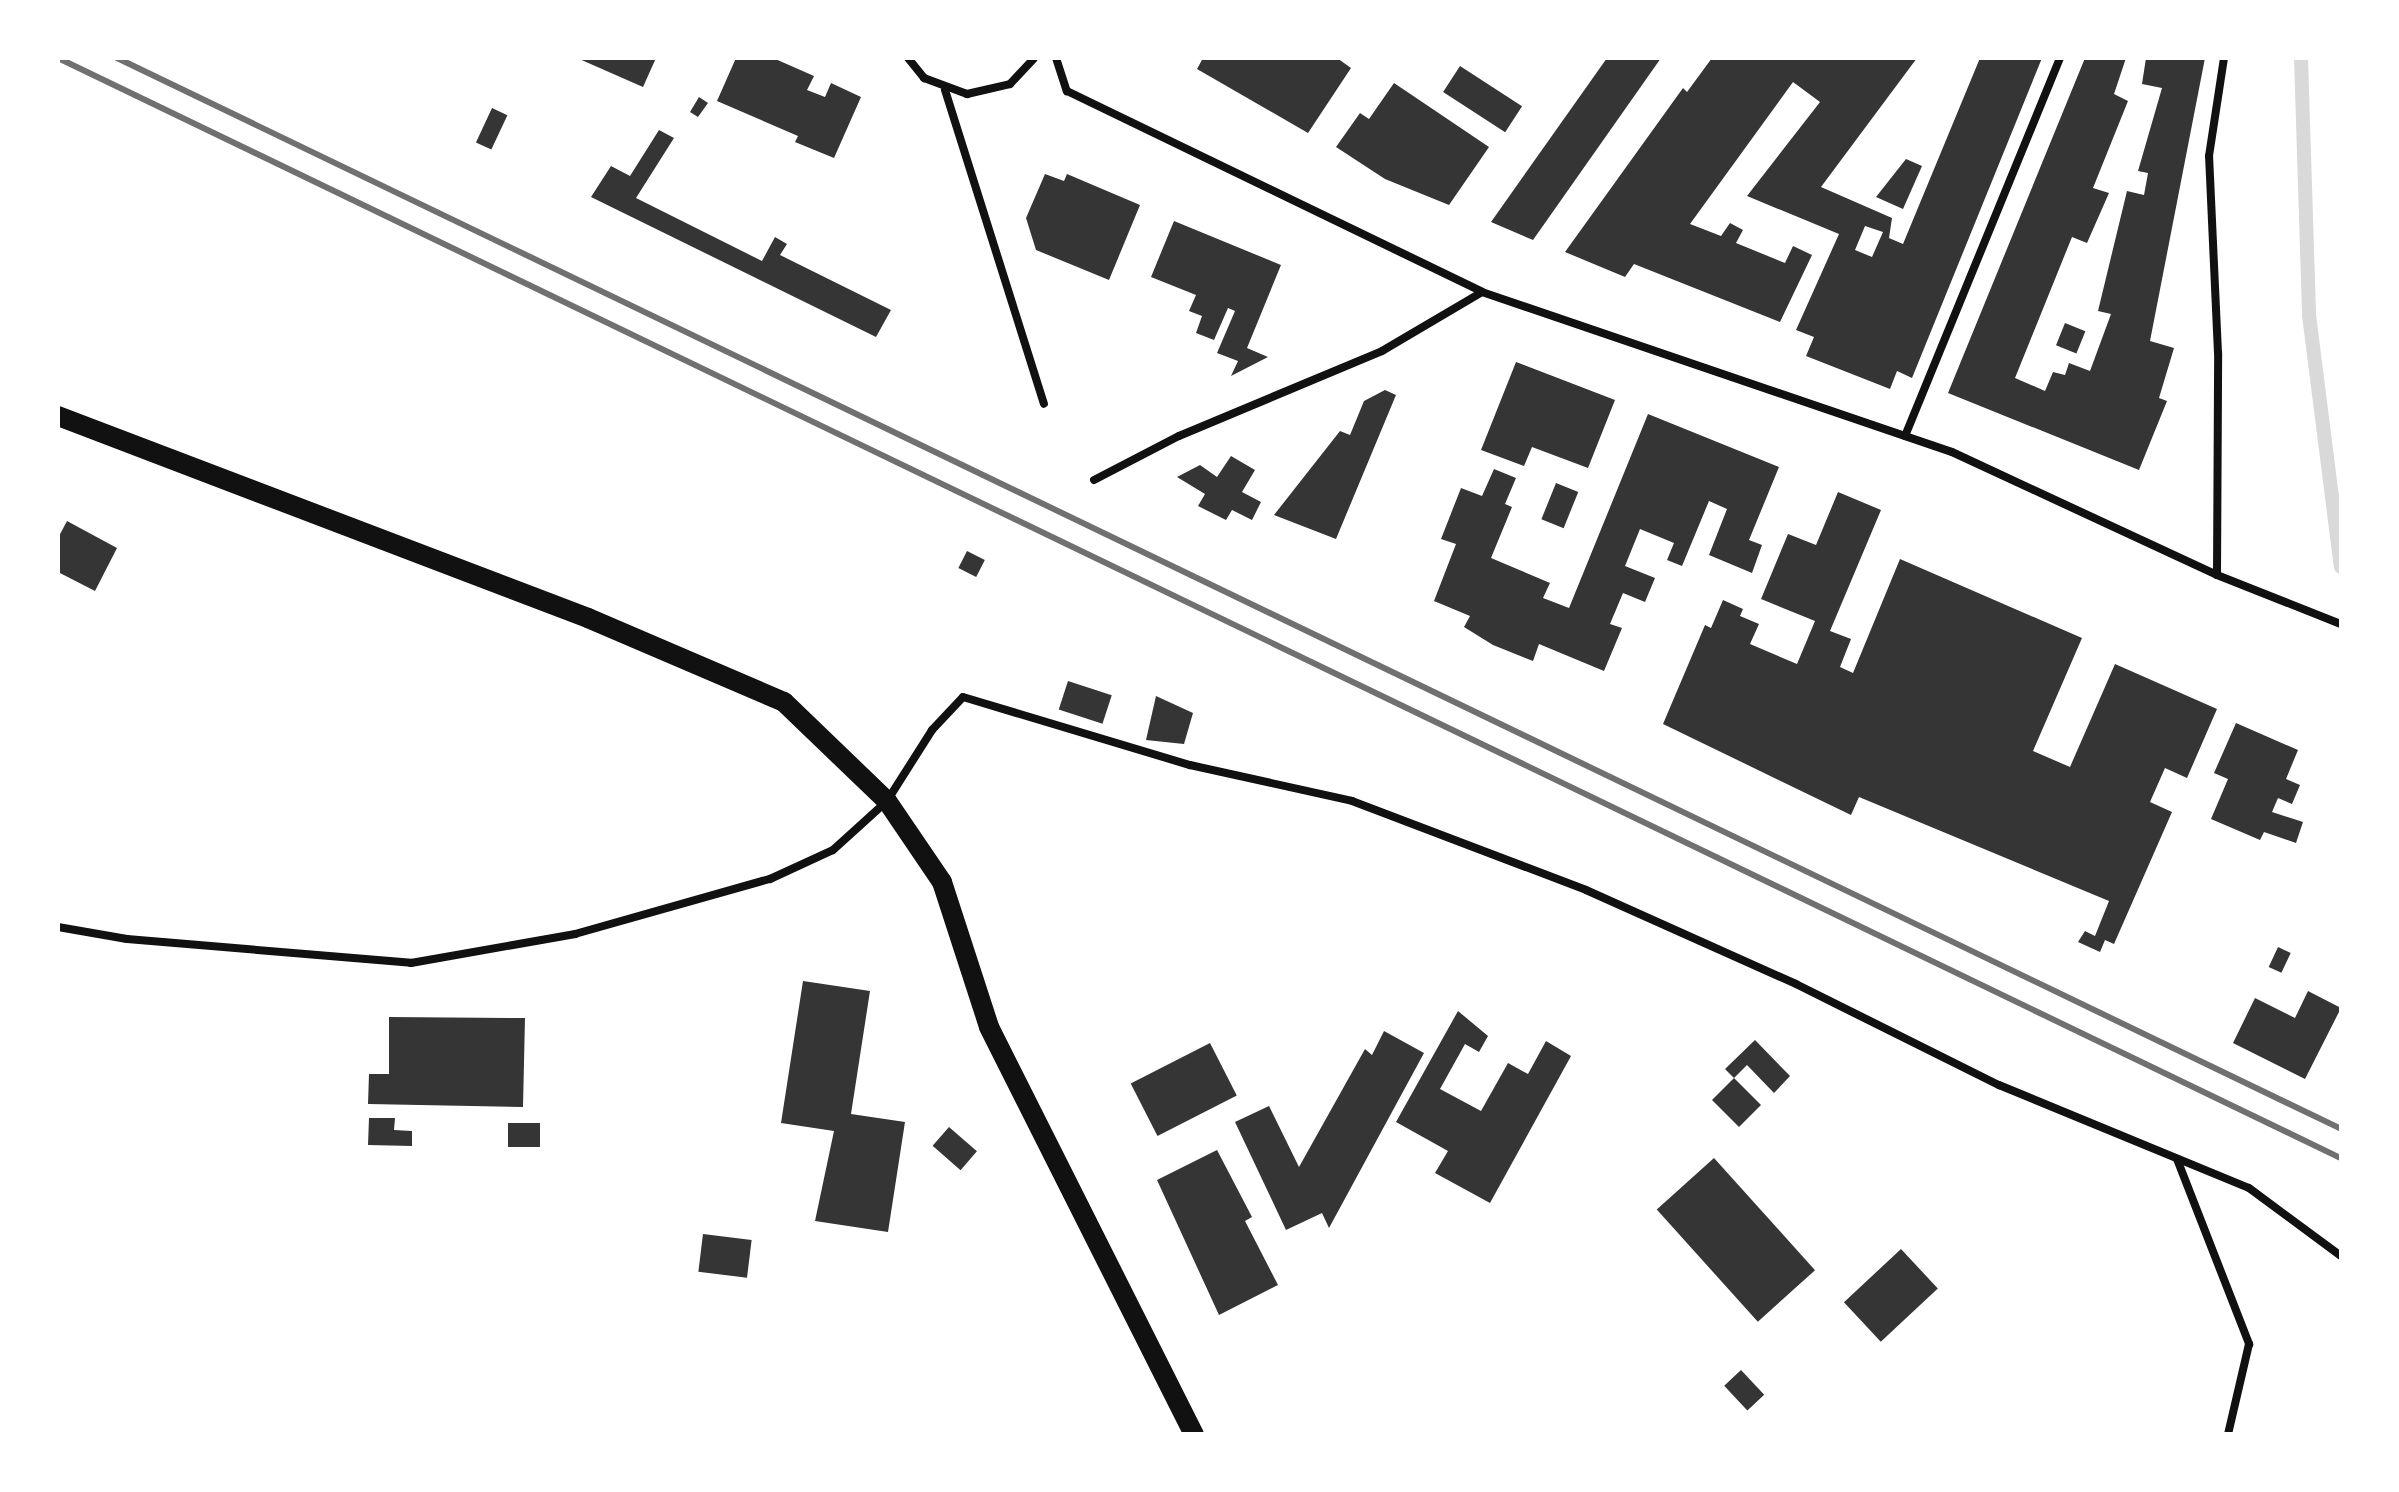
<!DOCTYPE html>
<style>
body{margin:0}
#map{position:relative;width:2399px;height:1492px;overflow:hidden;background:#fff;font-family:Overpass,sans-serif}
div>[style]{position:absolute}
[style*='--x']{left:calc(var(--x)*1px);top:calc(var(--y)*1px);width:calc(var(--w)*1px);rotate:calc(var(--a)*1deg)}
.stream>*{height:14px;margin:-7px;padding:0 7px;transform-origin:7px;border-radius:7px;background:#d9d9d9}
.building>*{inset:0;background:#353535;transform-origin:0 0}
.minor>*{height:8px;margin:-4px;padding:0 4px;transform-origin:4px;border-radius:4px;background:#111}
.primary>*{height:20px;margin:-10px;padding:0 10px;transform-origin:10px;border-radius:10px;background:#111}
.rail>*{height:6px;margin:-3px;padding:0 3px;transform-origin:3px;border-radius:3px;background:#707070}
span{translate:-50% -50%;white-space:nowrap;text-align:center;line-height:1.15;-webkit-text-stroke:6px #fff;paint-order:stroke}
.frame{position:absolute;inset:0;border:60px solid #fff;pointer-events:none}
</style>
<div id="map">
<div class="stream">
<i style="--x:2301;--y:58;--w:257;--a:88.2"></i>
<i style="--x:2309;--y:315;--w:254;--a:82.8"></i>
</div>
<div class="building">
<i style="clip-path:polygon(577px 58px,656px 58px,643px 87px)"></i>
<i style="clip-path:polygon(736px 58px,773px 58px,814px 76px,807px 90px,825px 97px,831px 83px,861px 97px,834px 158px,795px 142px,798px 136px,717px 101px)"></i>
<i style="clip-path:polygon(1203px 58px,1337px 58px,1351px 68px,1308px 133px,1197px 69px)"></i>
<i style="clip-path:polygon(1607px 58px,1661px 58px,1533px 240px,1491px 222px)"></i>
<i style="clip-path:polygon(evenodd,1712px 58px,1917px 58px,1821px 187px,1892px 218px,1889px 238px,1903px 244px,1980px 58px,2042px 58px,1912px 378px,1897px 371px,1890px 389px,1806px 356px,1814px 337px,1796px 330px,1839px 234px,1747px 196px,1820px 102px,1793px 82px,1690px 224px,1721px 236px,1730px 223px,1743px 230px,1736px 243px,1785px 263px,1793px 246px,1812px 255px,1780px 322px,1634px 264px,1625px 277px,1565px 252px,1683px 88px,1687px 92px,1712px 58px,1865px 226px,1883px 232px,1872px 257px,1855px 250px,1865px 226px)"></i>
<i style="clip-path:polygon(2085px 58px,2126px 58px,2114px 94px,2128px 101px,2093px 188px,2109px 193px,2087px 243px,2072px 237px,2015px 378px,2045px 391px,2053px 372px,2065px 375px,2069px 363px,2090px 371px,2111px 314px,2098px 311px,2127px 191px,2144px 195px,2148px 173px,2138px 171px,2162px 88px,2142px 84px,2146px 58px,2205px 58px,2150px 341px,2174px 348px,2159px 398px,2167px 401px,2139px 470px,1948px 393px)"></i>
<i style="left:1460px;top:66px;width:74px;height:31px;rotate:33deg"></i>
<i style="clip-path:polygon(1394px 83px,1489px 147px,1449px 205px,1385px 179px,1336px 147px,1360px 113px,1369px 119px)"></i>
<i style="clip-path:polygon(699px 97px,708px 103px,698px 117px,690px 112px)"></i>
<i style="left:492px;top:108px;width:17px;height:38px;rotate:25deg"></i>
<i style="clip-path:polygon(659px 130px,674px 138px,636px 198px,762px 261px,775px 237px,787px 244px,780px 255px,891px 310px,876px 337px,591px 197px,611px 166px,630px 176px)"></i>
<i style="clip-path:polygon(1906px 159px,1922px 166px,1903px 209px,1876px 197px)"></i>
<i style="clip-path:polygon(1045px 174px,1064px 181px,1067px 174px,1140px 205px,1109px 280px,1036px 250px,1026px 218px)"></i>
<i style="clip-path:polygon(1174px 221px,1281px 265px,1247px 348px,1268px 357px,1231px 376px,1238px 361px,1217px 353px,1235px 311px,1228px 308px,1214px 340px,1196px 333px,1202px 316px,1189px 311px,1196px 295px,1151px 277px)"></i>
<i style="left:2065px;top:323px;width:22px;height:24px;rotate:22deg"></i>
<i style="clip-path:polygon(1516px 362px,1615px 400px,1588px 468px,1532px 447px,1524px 466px,1481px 450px)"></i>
<i style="clip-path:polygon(1385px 390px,1396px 395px,1336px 539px,1274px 515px,1340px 431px,1350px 435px,1364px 401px)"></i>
<i style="clip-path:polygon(1648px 414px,1779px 467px,1749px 540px,1762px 545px,1752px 573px,1709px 555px,1727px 509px,1709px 501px,1682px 566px,1667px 560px,1674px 543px,1640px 529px,1625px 566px,1655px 578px,1645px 602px,1623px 593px,1610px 624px,1622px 628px,1604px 671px,1539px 644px,1533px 661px,1493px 645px,1464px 627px,1470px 616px,1434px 601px,1456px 544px,1441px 539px,1461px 488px,1482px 496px,1494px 469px,1516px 478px,1505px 504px,1512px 507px,1491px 558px,1550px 583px,1543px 598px,1569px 608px)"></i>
<i style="clip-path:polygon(1231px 456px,1255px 470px,1242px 492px,1261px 502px,1252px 520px,1232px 510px,1226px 520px,1198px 506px,1205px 494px,1177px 477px,1200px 465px,1217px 477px)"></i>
<i style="left:1556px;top:483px;width:24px;height:39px;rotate:22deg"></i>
<i style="clip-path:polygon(1838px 492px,1881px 510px,1830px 631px,1851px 639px,1840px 667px,1853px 673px,1900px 559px,2082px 638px,2033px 751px,2070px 767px,2115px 664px,2217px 709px,2187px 778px,2165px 768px,2150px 802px,2172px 812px,2114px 944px,2105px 940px,2100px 952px,2078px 942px,2085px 931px,2095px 936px,2109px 901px,1859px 797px,1851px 815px,1663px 724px,1705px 625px,1711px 628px,1723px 600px,1743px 609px,1740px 616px,1759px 624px,1750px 644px,1797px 664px,1815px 621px,1761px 599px,1788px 534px,1816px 545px)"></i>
<i style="clip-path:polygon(67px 521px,117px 548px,95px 591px,58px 572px,58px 538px)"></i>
<i style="left:967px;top:551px;width:20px;height:19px;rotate:27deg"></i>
<i style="left:1068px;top:681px;width:46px;height:30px;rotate:18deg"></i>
<i style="clip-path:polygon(1156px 696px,1193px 713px,1184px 744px,1146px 740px)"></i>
<i style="clip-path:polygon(2236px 723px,2298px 750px,2286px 779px,2300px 785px,2292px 804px,2278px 798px,2272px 812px,2303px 822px,2296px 843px,2264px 832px,2260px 840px,2211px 819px,2228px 779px,2214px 773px)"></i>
<i style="left:2278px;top:947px;width:14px;height:22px;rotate:25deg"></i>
<i style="clip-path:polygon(803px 981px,870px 991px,851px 1114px,905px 1122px,888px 1232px,815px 1221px,834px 1131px,781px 1123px)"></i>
<i style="clip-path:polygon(2308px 991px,2341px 1008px,2305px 1079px,2233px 1043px,2255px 998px,2295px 1018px)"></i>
<i style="clip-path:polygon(1458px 1011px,1488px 1036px,1479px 1052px,1465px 1044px,1440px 1089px,1481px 1111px,1508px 1063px,1528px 1074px,1546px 1041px,1571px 1056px,1490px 1203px,1435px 1173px,1448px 1151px,1396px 1122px)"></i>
<i style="clip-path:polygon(389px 1017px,525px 1018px,523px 1107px,368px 1104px,369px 1074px,389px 1074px)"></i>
<i style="clip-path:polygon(1384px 1031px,1424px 1053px,1329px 1228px,1322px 1213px,1286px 1230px,1235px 1122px,1269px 1106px,1299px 1167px,1365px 1049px,1372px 1055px)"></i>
<i style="clip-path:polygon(1755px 1040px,1790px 1076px,1774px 1093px,1747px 1065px,1734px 1078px,1761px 1105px,1739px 1127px,1712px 1100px,1734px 1078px,1725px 1069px)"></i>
<i style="left:1210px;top:1043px;width:59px;height:89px;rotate:63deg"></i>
<i style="clip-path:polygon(369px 1118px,395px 1118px,394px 1130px,412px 1131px,412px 1146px,368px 1145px)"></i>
<i style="left:508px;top:1123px;width:32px;height:24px"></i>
<i style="left:949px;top:1127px;width:37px;height:25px;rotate:41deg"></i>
<i style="clip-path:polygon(1217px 1150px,1252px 1217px,1245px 1221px,1278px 1285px,1219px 1315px,1157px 1180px)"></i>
<i style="left:1714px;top:1158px;width:151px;height:77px;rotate:48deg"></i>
<i style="left:703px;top:1234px;width:49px;height:38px;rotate:7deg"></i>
<i style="left:1901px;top:1249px;width:54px;height:78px;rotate:47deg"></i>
<i style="left:1741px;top:1370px;width:34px;height:23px;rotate:47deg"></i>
</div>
<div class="minor">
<i style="--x:908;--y:58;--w:26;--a:51"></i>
<i style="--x:924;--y:78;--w:46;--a:20.4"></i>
<i style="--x:967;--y:94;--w:44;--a:-13.1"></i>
<i style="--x:1010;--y:84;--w:35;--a:-47"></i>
<i style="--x:1056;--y:58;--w:35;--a:72"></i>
<i style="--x:1067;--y:91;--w:461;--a:25.8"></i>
<i style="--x:1482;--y:292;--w:496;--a:18.8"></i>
<i style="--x:1952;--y:452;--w:292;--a:24.9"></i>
<i style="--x:2217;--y:575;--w:133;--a:21.6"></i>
<i style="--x:945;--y:90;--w:329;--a:72.5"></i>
<i style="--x:1905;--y:436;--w:409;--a:-67.7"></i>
<i style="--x:1094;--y:480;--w:96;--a:-27.4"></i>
<i style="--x:1179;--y:436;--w:220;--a:-22.7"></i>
<i style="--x:1382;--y:351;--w:116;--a:-30.5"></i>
<i style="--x:2217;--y:575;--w:222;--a:-89.7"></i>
<i style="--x:2218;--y:353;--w:197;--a:-92.6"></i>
<i style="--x:2209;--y:156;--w:99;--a:-81.3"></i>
<i style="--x:58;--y:927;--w:70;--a:9.9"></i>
<i style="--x:127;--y:939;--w:285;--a:4.8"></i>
<i style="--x:411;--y:963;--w:167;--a:-10"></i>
<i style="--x:575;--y:934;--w:203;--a:-15.8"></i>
<i style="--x:770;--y:879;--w:69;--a:-24.7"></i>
<i style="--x:833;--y:850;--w:73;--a:-42.2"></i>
<i style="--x:887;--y:801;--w:84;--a:-57.6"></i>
<i style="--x:932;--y:730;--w:45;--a:-46.8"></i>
<i style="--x:963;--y:697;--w:237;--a:16.7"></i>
<i style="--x:1190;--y:765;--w:166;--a:12.5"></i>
<i style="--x:1352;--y:801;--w:250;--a:20.8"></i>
<i style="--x:1586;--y:890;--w:230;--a:24.1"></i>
<i style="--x:1796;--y:984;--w:227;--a:26.5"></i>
<i style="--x:1999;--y:1085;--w:270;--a:22.4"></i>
<i style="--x:2249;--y:1188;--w:114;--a:36.5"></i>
<i style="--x:2177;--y:1159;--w:199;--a:68.7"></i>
<i style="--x:2249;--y:1344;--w:92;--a:103.1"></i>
</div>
<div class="primary">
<i style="--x:58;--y:416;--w:567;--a:20.86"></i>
<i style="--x:588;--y:618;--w:213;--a:23.2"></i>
<i style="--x:784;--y:702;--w:143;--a:43.9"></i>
<i style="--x:887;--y:801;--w:98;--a:55.8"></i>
<i style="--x:942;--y:882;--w:152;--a:72"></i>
<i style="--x:989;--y:1027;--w:456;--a:63.3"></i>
</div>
<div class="rail">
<i style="--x:58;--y:58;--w:2534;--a:25.73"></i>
<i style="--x:117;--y:58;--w:2468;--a:25.71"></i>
</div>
<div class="frame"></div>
</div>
